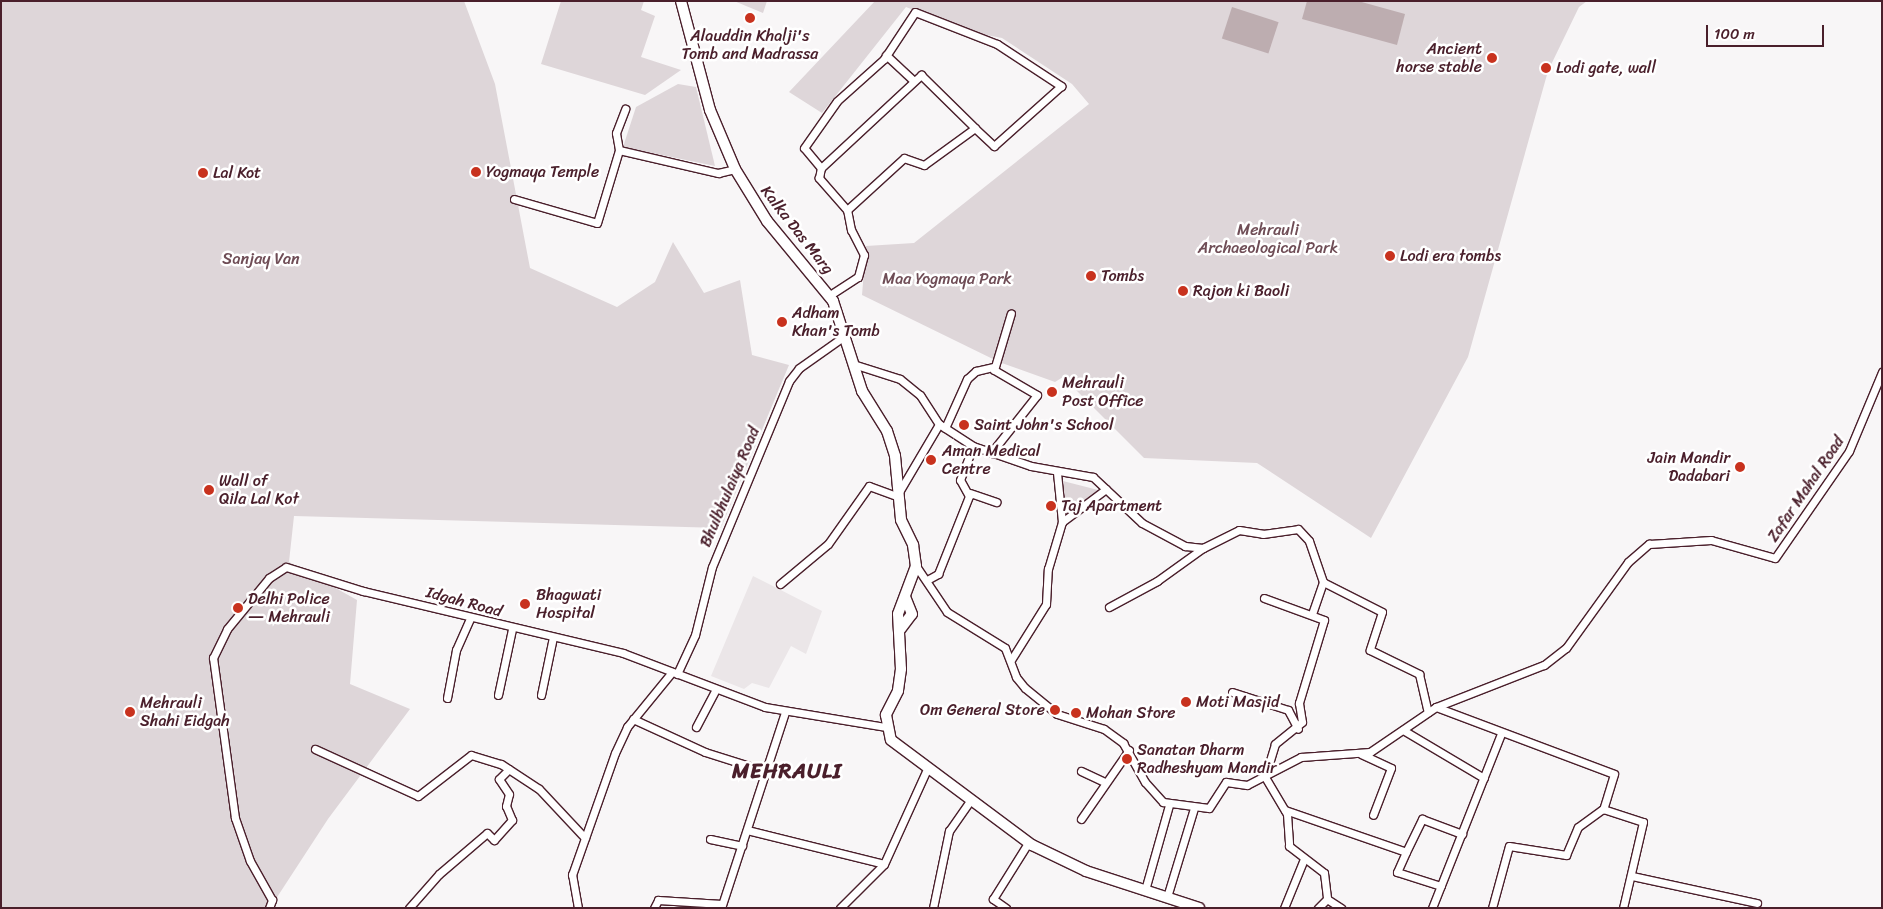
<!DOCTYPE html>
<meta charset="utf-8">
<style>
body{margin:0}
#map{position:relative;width:1883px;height:909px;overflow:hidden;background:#f8f6f7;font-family:Sriracha,sans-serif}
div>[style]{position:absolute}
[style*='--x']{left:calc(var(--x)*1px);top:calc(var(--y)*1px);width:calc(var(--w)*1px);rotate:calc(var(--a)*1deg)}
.built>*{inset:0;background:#ebe6e8}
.green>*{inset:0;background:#ded6d9}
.water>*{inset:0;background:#bdadb0;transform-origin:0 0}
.roads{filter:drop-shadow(1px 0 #4a1f2b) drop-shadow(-1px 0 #4a1f2b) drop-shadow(0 1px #4a1f2b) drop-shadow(0 -1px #4a1f2b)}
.street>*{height:7px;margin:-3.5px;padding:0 3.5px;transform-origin:3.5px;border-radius:3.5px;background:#fff}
.secondary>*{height:10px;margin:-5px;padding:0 5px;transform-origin:5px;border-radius:5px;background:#fff}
.dots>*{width:14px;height:14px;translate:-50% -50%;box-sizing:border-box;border:2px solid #fff;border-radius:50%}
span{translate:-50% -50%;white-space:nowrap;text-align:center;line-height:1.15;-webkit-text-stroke:5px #fff;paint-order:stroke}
.poi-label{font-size:16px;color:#4a1f2b}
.right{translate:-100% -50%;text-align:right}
.left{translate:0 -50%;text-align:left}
.street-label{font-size:16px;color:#4a1f2b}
.park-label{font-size:16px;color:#6f4d56}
.district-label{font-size:21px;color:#4a1f2b;font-weight:700;letter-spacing:1px}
.frame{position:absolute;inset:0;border:2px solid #4a1f2b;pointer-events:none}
.scale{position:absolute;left:1706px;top:25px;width:118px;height:22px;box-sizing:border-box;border:2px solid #4a1f2b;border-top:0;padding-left:6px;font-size:15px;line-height:18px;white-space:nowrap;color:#4a1f2b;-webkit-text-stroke:4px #fff;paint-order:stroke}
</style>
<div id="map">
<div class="built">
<i style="clip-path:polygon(753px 576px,822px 611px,806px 654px,791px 646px,769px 688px,752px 683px,744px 689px,711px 676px)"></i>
</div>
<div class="green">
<i style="clip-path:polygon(1px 1px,464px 1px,495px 84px,530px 268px,617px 307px,655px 282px,673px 242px,704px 293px,740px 280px,752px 355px,789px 365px,721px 528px,294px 516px,289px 562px,357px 600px,350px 684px,410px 709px,328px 819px,270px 908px,1px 908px)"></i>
<i style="clip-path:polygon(561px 1px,644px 1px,641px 10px,655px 16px,641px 57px,681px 70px,645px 95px,541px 64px)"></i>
<i style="clip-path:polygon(734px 1px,767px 1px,763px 13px)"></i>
<i style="clip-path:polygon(875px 1px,1587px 1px,1579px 7px,1548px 71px,1468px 357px,1371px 538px,1257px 463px,1144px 458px,1063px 377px,1055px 382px,999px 362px,862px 295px,866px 246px,914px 243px,1089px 104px,1072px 84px,1002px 38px,966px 31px,906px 7px,822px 113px,789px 92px)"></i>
<i style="clip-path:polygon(678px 84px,696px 87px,715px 166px,623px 147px,636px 107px)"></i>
<i style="clip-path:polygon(1059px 480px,1102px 491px,1072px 517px,1062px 515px)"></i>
</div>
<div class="water">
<i style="clip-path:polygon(1307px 1px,1358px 1px,1405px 14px,1397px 45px,1302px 19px)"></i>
<i style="left:1232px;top:7px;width:49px;height:33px;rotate:18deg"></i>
</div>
<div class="roads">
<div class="street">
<i style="--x:886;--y:55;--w:37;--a:43"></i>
<i style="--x:619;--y:150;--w:17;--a:-100"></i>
<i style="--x:616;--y:133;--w:26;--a:-69"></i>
<i style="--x:821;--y:168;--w:26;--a:-130"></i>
<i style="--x:804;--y:148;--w:57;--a:-54.9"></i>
<i style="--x:837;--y:101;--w:63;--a:-41.8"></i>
<i style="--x:884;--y:59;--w:56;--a:-56.6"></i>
<i style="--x:915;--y:12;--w:88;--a:21.3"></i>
<i style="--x:997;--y:44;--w:77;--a:33.3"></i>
<i style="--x:1061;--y:86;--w:90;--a:138.2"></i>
<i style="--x:994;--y:146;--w:26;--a:-137"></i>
<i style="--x:975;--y:128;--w:63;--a:144"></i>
<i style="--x:924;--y:165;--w:21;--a:-161"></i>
<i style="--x:904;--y:158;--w:77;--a:137.6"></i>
<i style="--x:514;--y:199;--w:86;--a:16.1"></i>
<i style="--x:597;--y:223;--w:76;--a:-73.2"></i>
<i style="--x:619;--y:150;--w:102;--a:13.1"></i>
<i style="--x:718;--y:173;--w:17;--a:-13"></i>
<i style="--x:830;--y:295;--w:33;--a:-33"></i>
<i style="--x:858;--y:277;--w:23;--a:-75"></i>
<i style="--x:864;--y:255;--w:28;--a:-117"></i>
<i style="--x:851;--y:230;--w:20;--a:-101"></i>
<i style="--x:847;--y:210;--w:43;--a:-131.2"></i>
<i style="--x:819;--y:178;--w:10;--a:-79"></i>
<i style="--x:821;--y:168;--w:137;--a:-42.9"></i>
<i style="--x:921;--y:75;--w:76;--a:44.5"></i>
<i style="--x:853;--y:364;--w:49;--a:17.7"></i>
<i style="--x:900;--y:379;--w:26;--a:39"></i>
<i style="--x:920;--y:395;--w:35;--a:57"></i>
<i style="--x:939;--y:424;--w:40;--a:32.9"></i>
<i style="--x:973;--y:446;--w:61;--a:19"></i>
<i style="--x:1031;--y:466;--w:63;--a:10.1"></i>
<i style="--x:1093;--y:477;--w:67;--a:43.2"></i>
<i style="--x:1142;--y:523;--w:49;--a:28.1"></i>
<i style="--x:1185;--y:546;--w:18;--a:6"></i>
<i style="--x:1203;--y:548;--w:40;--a:-26.6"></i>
<i style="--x:1239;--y:530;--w:24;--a:9"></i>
<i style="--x:1263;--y:534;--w:35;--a:-8"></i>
<i style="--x:1298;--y:529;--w:16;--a:47"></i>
<i style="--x:1309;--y:541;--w:43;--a:71.1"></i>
<i style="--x:1323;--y:582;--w:66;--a:27"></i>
<i style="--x:1382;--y:612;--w:40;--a:108"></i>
<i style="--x:1370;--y:650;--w:55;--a:26.1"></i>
<i style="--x:1419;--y:674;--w:39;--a:77"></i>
<i style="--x:945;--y:428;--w:54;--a:-65.8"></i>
<i style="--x:967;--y:379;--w:12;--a:-42"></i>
<i style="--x:976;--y:371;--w:18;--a:-13"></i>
<i style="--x:991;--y:453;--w:74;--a:-51.6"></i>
<i style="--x:1037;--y:395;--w:50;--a:-149.8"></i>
<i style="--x:994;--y:370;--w:59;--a:-73.4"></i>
<i style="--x:899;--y:492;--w:79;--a:-59.5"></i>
<i style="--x:970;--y:493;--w:28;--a:19"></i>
<i style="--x:1062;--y:522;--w:55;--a:-36.9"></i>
<i style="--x:916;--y:566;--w:55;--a:56"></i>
<i style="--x:947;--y:612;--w:68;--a:31.8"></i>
<i style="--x:1005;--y:648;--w:31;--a:69"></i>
<i style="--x:1016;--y:677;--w:14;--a:51"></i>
<i style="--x:1025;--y:688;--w:41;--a:39.1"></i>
<i style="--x:1057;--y:714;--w:49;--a:17.7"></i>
<i style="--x:1104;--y:729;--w:24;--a:36"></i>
<i style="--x:1123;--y:743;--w:45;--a:60.6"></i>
<i style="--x:1145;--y:782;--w:27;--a:48"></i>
<i style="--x:1163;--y:802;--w:46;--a:7.4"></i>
<i style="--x:1209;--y:808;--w:31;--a:-57"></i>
<i style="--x:1226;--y:782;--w:21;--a:8"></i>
<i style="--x:1247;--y:785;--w:61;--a:-27.4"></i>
<i style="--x:1301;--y:757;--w:69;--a:-4.1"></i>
<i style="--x:1370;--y:752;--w:80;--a:-34.3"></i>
<i style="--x:1436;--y:707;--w:116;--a:-21.3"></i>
<i style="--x:1544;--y:665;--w:28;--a:-38"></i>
<i style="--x:1566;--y:648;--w:106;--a:-54.2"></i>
<i style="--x:1628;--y:562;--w:28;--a:-41"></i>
<i style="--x:1649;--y:544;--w:62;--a:-3.7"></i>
<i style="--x:1711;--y:540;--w:66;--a:15.7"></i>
<i style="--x:1775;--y:558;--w:130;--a:-55.3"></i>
<i style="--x:1849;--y:451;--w:86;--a:-67.3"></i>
<i style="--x:927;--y:580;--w:13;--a:-29"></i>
<i style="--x:938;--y:574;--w:84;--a:-68.3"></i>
<i style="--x:969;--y:496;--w:18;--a:-119"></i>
<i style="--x:960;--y:480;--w:36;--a:-69"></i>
<i style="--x:780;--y:584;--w:62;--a:-39.8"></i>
<i style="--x:828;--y:544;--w:71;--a:-54.7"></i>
<i style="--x:869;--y:486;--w:32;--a:20"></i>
<i style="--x:1264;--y:598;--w:64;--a:20.1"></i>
<i style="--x:1324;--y:620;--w:87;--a:106.8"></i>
<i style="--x:1299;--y:703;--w:19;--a:81"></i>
<i style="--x:1302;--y:722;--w:35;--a:141"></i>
<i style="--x:1275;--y:744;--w:34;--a:107"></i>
<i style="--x:1265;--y:777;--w:43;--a:59.3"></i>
<i style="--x:1287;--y:814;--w:32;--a:86"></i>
<i style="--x:1289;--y:846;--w:44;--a:37.6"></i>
<i style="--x:1324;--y:873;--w:26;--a:83"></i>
<i style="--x:1327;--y:899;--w:13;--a:135"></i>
<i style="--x:1109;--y:607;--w:55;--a:-28.4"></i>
<i style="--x:1157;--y:581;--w:57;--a:-35.7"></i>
<i style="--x:1312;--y:614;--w:34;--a:-71"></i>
<i style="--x:1011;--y:660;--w:66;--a:-58"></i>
<i style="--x:1046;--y:604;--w:35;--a:-87"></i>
<i style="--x:1048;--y:569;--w:49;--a:-73.4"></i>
<i style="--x:1062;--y:522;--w:49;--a:-95.8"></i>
<i style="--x:677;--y:674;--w:43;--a:-65.2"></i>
<i style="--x:695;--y:635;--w:70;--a:-76"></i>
<i style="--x:712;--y:567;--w:201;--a:-67.5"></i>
<i style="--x:789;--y:381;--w:16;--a:-52"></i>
<i style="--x:799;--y:368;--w:57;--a:-35.1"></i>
<i style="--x:1232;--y:692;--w:59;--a:17.8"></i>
<i style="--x:1288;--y:710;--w:21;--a:62"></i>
<i style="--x:498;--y:695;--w:67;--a:-78"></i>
<i style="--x:541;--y:695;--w:59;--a:-78.3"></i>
<i style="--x:447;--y:698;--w:49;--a:-79.4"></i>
<i style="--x:456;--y:650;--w:35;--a:-66"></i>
<i style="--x:1436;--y:707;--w:190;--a:20.6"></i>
<i style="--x:1614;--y:774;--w:37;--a:107"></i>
<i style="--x:633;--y:719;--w:79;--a:24.6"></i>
<i style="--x:705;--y:752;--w:66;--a:17.6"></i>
<i style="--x:696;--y:727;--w:43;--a:-62.2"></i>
<i style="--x:1403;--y:730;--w:94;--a:30.7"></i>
<i style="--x:315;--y:749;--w:113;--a:24.5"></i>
<i style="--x:418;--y:796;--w:67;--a:-37.7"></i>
<i style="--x:471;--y:755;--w:31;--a:17"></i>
<i style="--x:501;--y:764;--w:45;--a:33.3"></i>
<i style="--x:539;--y:789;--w:67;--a:46.8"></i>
<i style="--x:1361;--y:754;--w:33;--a:25"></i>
<i style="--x:1391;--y:768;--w:50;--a:111"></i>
<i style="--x:1081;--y:771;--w:26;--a:25"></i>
<i style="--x:1285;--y:810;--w:128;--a:19.1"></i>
<i style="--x:1406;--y:852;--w:37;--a:-64"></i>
<i style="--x:1422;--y:819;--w:43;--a:20.6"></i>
<i style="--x:1081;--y:819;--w:84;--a:-55.2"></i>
<i style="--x:747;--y:830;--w:141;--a:13.9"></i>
<i style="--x:710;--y:839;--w:33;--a:12"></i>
<i style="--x:1406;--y:852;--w:22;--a:114"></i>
<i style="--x:1397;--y:872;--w:46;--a:17.7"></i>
<i style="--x:1632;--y:876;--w:128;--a:12.2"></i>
<i style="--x:1145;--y:890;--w:88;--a:-74.2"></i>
<i style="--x:1167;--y:897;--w:93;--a:-73.1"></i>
<i style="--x:1327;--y:899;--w:17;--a:33"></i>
<i style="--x:269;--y:908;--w:9;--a:-69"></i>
<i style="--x:272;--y:900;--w:45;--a:-119.4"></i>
<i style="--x:250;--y:861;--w:46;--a:-109.2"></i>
<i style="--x:235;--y:818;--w:162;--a:-97.8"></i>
<i style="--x:213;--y:658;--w:32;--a:-64"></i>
<i style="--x:227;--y:629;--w:66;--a:-50.5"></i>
<i style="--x:269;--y:578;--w:20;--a:-33"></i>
<i style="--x:286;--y:567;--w:81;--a:17.3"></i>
<i style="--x:363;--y:591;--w:267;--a:13.4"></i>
<i style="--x:623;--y:653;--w:152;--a:20.8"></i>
<i style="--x:765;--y:707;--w:123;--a:9.4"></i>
<i style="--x:409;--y:908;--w:45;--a:-48.6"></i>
<i style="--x:439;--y:874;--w:63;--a:-40.5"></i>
<i style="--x:487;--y:833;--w:10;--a:45"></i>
<i style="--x:494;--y:840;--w:27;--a:-48"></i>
<i style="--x:512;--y:820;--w:15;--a:-113"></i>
<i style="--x:506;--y:806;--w:12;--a:-76"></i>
<i style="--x:509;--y:794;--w:18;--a:-124"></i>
<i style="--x:499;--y:779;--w:14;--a:-45"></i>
<i style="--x:578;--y:908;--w:34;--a:-100"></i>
<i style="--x:572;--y:875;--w:129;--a:-70.6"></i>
<i style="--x:615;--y:753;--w:29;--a:-65"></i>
<i style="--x:627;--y:727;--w:71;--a:-50.7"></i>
<i style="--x:654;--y:908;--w:9;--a:-63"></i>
<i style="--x:658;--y:900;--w:64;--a:3.6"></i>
<i style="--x:721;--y:908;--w:206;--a:-71.9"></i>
<i style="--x:840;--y:908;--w:62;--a:-45"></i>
<i style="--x:884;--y:864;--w:104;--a:-65.6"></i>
<i style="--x:933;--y:908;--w:79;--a:-78.3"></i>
<i style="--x:949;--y:831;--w:35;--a:-55"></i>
<i style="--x:1006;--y:908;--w:16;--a:-145"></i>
<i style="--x:993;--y:899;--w:66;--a:-58"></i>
<i style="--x:1284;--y:908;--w:53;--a:-67.8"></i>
<i style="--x:1432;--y:908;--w:187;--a:-68.4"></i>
<i style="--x:1492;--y:908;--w:64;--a:-74.7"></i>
<i style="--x:1509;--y:846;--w:58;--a:9"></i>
<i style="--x:1566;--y:855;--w:30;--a:-67"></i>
<i style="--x:1578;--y:827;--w:31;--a:-36"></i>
<i style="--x:1603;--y:809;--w:42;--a:18"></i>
<i style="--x:1643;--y:822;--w:88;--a:103.1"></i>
</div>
<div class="secondary">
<i style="--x:681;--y:1;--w:113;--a:75.1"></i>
<i style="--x:710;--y:110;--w:64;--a:67"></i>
<i style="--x:735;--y:169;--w:61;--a:58.4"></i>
<i style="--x:767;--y:221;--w:104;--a:50.5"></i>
<i style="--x:833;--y:301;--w:95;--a:72.1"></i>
<i style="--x:862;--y:391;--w:47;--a:58"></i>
<i style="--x:887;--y:431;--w:26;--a:72"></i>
<i style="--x:895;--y:456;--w:64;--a:84.6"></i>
<i style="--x:901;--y:520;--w:28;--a:64"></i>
<i style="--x:913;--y:545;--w:21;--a:82"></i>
<i style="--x:916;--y:566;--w:51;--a:110.6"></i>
<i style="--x:898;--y:614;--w:55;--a:86.9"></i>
<i style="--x:901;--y:669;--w:22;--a:98"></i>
<i style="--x:898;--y:691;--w:27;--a:117"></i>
<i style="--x:886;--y:715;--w:25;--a:79"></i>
<i style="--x:891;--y:740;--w:176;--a:36.7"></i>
<i style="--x:1032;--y:845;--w:60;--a:25.7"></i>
<i style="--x:1086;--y:871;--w:119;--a:18.1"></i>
<i style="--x:899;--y:631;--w:21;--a:-53"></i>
<i style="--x:912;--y:614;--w:18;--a:-112"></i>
</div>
</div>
<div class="dots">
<i style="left:750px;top:18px;background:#c8321e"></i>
<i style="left:1492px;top:58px;background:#c8321e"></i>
<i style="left:1546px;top:68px;background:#c8321e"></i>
<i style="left:476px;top:172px;background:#c8321e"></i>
<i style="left:203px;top:173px;background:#c8321e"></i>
<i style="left:1390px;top:256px;background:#c8321e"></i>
<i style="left:1091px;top:276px;background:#c8321e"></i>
<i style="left:1183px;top:291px;background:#c8321e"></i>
<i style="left:782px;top:322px;background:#c8321e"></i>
<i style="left:1052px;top:392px;background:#c8321e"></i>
<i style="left:964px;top:425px;background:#c8321e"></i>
<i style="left:931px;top:460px;background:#c8321e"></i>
<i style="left:1740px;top:467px;background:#c8321e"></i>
<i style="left:209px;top:490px;background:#c8321e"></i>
<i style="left:1051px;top:506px;background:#c8321e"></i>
<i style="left:525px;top:604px;background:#c8321e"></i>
<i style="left:238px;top:608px;background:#c8321e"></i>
<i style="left:1186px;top:702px;background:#c8321e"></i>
<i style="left:1055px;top:710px;background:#c8321e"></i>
<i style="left:130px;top:712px;background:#c8321e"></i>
<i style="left:1076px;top:713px;background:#c8321e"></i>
<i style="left:1127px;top:759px;background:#c8321e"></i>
</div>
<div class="poi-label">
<span style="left:750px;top:45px">Alauddin Khalji's<br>Tomb and Madrassa</span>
<span class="right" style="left:1482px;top:58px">Ancient<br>horse stable</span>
<span class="left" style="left:1556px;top:68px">Lodi gate, wall</span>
<span class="left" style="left:486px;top:172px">Yogmaya Temple</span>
<span class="left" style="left:213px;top:173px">Lal Kot</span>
<span class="left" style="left:1400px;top:256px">Lodi era tombs</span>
<span class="left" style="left:1101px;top:276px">Tombs</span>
<span class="left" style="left:1193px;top:291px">Rajon ki Baoli</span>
<span class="left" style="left:792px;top:322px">Adham<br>Khan's Tomb</span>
<span class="left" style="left:1062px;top:392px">Mehrauli<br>Post Office</span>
<span class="left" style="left:974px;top:425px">Saint John's School</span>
<span class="left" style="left:942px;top:460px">Aman Medical<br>Centre</span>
<span class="right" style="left:1730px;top:467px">Jain Mandir<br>Dadabari</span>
<span class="left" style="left:219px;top:490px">Wall of<br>Qila Lal Kot</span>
<span class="left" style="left:1061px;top:506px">Taj Apartment</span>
<span class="left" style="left:536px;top:604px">Bhagwati<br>Hospital</span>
<span class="left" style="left:248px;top:608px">Delhi Police<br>— Mehrauli</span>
<span class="left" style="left:1196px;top:702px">Moti Masjid</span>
<span class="left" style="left:140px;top:712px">Mehrauli<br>Shahi Eidgah</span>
<span class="right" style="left:1045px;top:710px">Om General Store</span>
<span class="left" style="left:1086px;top:713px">Mohan Store</span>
<span class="left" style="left:1137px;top:759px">Sanatan Dharm<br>Radheshyam Mandir</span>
</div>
<div class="street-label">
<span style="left:797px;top:230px;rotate:52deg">Kalka Das Marg</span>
<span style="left:730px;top:487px;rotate:-67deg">Bhulbhulaiya Road</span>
<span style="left:1806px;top:489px;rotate:-56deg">Zafar Mahal Road</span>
<span style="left:464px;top:602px;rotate:15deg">Idgah Road</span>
</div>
<div class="park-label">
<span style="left:1268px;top:239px">Mehrauli<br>Archaeological Park</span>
<span style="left:261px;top:259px">Sanjay Van</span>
<span style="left:947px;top:279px">Maa Yogmaya Park</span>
</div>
<div class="district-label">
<span style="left:787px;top:771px">MEHRAULI</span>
</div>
<div class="frame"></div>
<div class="scale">100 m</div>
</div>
